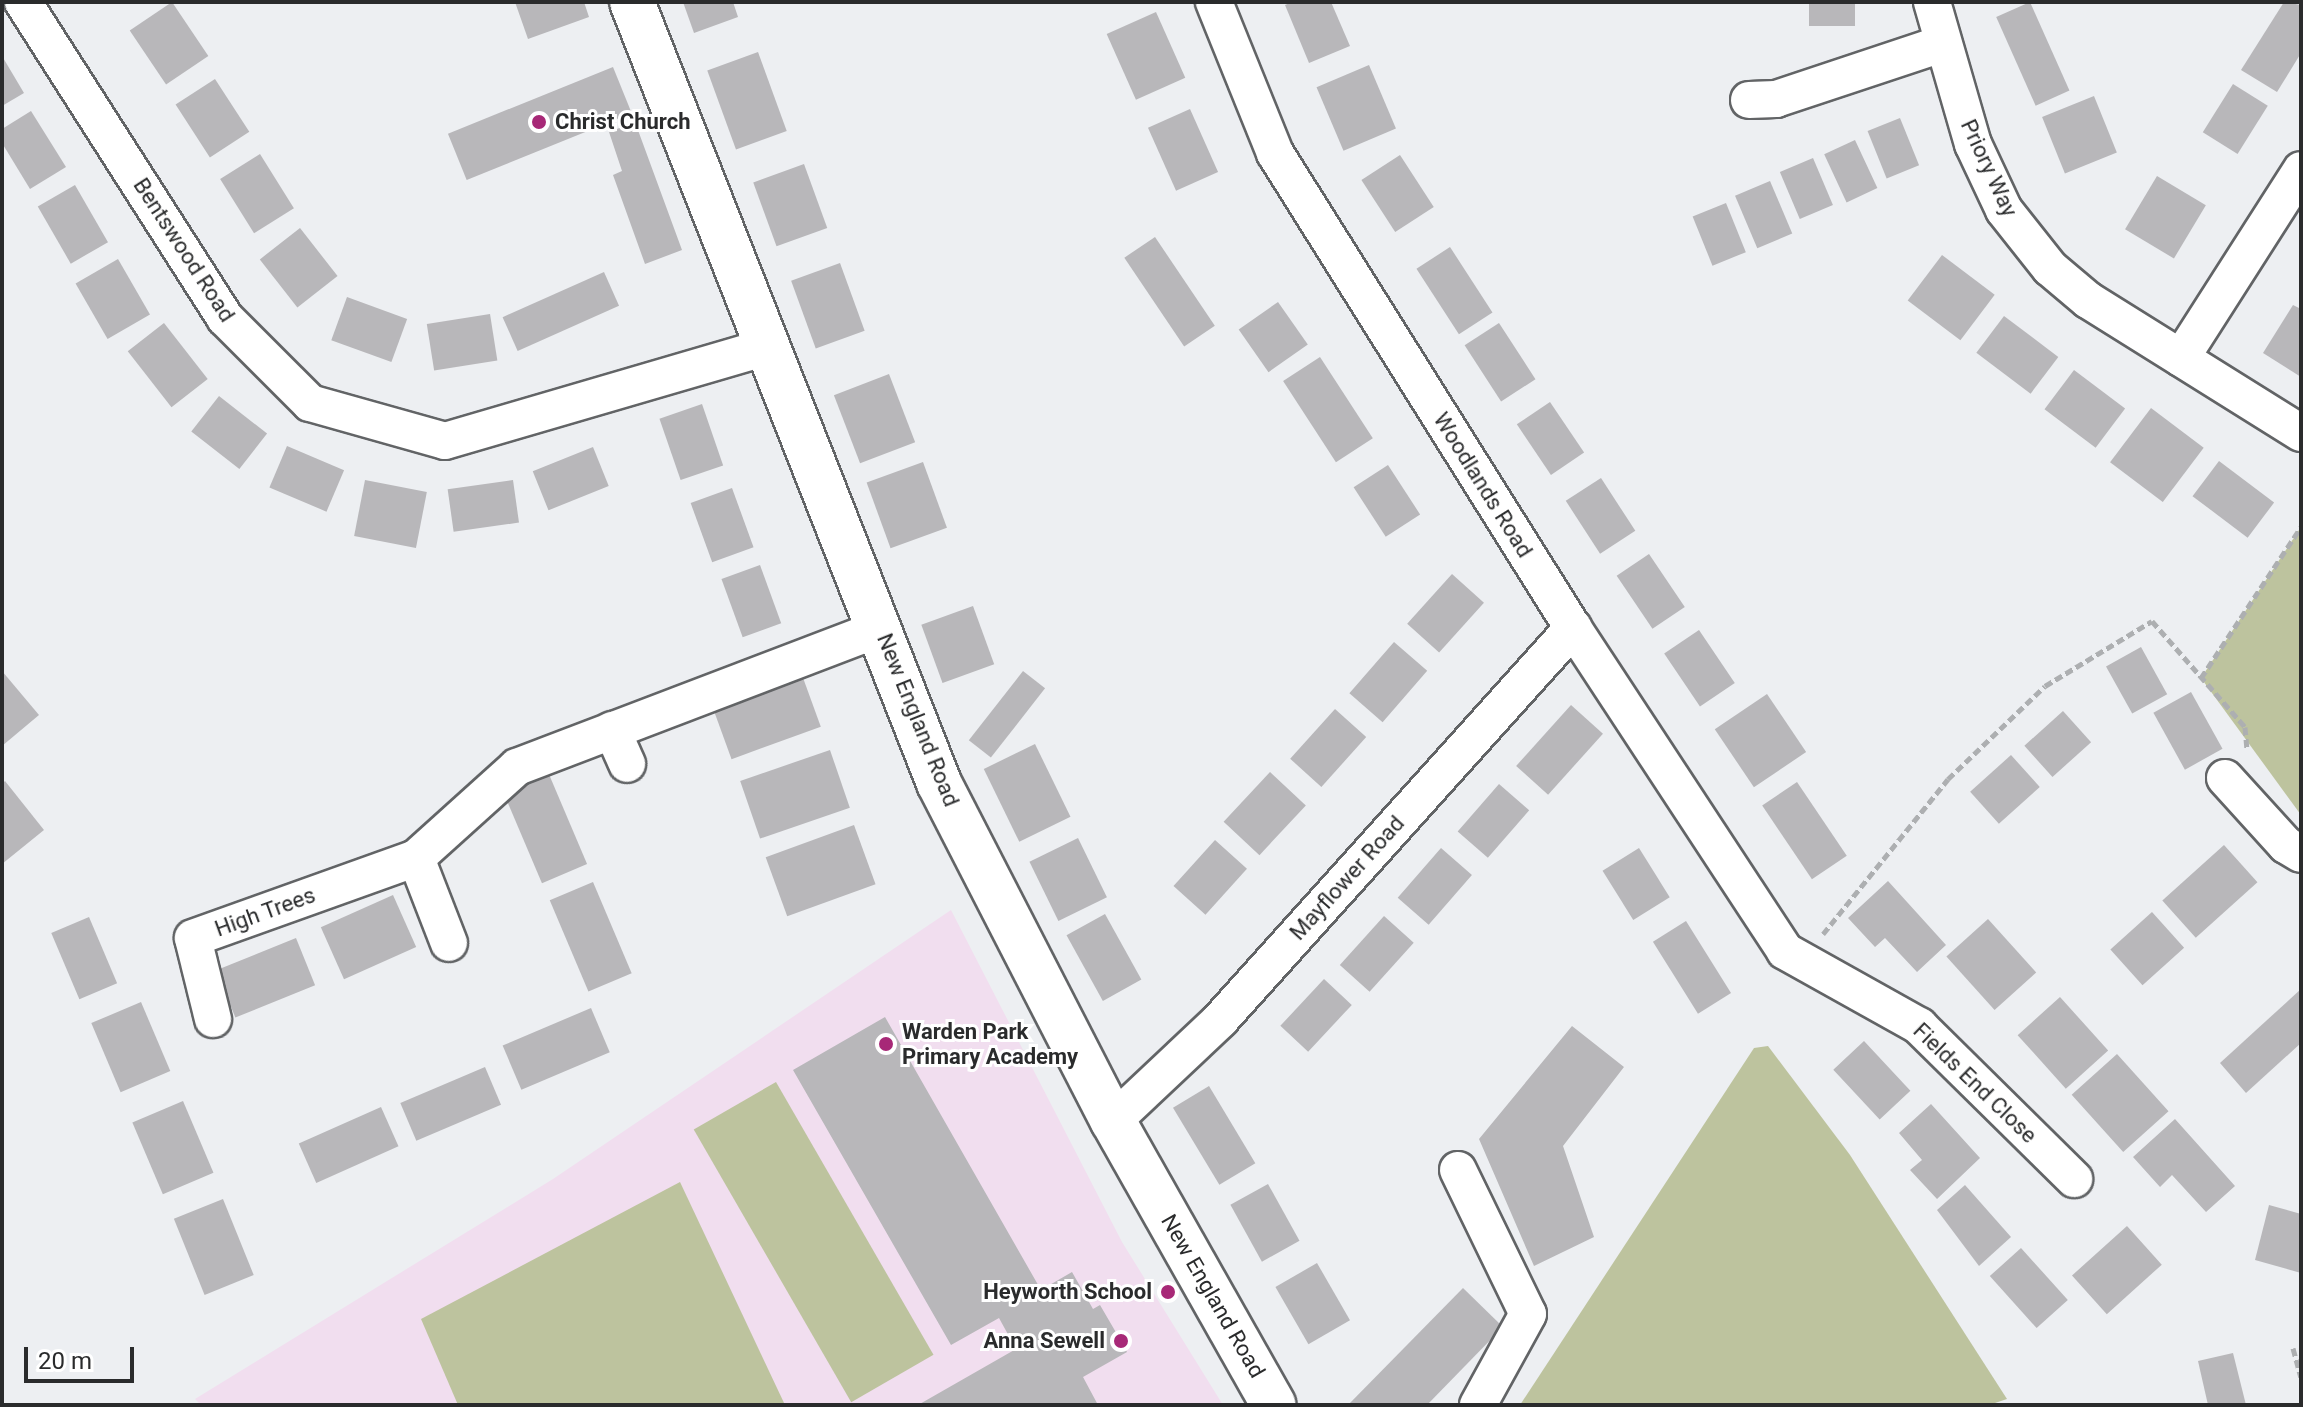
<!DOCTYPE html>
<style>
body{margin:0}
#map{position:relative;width:2303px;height:1407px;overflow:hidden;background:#edeff2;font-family:Roboto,sans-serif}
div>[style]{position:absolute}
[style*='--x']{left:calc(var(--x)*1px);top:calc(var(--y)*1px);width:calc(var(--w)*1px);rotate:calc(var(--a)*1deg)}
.commercial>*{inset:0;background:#f1deef}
.green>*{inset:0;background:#bdc39e;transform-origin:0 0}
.building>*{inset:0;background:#b8b7ba;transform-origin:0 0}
.path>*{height:5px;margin-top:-2.5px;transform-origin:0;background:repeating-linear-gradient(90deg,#adafb1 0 8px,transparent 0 12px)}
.roads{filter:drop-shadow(2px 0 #626466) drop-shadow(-2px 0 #626466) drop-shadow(0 2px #626466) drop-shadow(0 -2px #626466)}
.minor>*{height:36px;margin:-18px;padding:0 18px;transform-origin:18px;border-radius:18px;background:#fff}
.tertiary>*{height:44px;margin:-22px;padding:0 22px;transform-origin:22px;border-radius:22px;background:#fff}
.dots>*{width:22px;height:22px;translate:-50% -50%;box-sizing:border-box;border:4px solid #fff;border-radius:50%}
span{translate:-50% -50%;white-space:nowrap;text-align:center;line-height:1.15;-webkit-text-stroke:6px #fff;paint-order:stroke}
.poi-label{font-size:22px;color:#2a2b2c;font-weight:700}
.left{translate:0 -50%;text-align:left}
.right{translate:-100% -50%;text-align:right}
.street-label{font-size:22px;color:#2a2b2c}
.frame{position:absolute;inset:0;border:4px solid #2a2b2c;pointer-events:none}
.scale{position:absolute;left:24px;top:1347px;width:110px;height:36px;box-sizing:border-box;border:4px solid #2a2b2c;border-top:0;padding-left:10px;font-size:24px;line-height:28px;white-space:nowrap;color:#2a2b2c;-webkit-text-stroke:6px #fff;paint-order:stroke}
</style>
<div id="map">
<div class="commercial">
<i style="clip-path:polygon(951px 910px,1122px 1242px,1223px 1405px,201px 1405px,195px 1399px,553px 1179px)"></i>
</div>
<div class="green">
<i style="clip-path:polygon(2301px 527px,2301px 815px,2201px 678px)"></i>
<i style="clip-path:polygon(1768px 1046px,1850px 1155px,2007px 1399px,1989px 1405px,1520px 1405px,1754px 1048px)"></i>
<i style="left:776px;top:1082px;width:315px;height:95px;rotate:60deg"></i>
<i style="clip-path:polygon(680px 1182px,785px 1405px,458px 1405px,421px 1319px)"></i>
</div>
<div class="building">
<i style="left:172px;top:2px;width:65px;height:51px;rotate:56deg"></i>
<i style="clip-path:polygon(515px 2px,584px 2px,589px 17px,528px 39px)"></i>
<i style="clip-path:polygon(683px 2px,733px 2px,738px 17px,694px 33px)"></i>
<i style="clip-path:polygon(1292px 2px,1331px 2px,1350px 46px,1309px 63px,1285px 5px)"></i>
<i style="left:1809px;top:2px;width:46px;height:24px"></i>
<i style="left:2030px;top:2px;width:97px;height:37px;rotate:66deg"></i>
<i style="clip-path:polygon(2284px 2px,2301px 5px,2301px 53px,2277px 92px,2241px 70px)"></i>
<i style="left:1156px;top:12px;width:72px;height:54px;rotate:66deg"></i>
<i style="left:758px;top:52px;width:84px;height:54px;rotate:70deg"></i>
<i style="clip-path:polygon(2px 56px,24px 93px,2px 106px)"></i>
<i style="left:1369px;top:65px;width:69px;height:57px;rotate:67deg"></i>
<i style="left:613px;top:67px;width:50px;height:178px;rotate:68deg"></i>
<i style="left:215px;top:79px;width:63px;height:47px;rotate:57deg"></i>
<i style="left:2233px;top:84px;width:41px;height:57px;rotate:32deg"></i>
<i style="left:2094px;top:96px;width:61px;height:56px;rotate:68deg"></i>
<i style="left:1190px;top:109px;width:69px;height:46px;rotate:66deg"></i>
<i style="clip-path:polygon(31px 111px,66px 167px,30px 189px,2px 143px,2px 129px)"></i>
<i style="left:1900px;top:118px;width:51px;height:35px;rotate:68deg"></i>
<i style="clip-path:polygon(635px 122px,682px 250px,645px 264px,613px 175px,622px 171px,609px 132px)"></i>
<i style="left:1855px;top:140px;width:53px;height:34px;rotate:65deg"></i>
<i style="left:260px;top:154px;width:64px;height:47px;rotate:58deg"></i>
<i style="left:1400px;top:155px;width:62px;height:46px;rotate:57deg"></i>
<i style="left:1813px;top:158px;width:51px;height:36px;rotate:67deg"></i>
<i style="left:804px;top:164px;width:68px;height:54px;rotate:70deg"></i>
<i style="left:2157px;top:176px;width:57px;height:62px;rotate:31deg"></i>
<i style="left:1770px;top:181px;width:57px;height:38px;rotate:67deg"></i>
<i style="left:75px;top:185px;width:66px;height:43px;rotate:60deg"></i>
<i style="left:1726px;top:203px;width:53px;height:36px;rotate:68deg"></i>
<i style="left:300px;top:228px;width:61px;height:51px;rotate:52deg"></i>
<i style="left:1155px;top:237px;width:107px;height:37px;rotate:56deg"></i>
<i style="left:1450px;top:247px;width:78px;height:40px;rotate:57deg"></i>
<i style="left:1942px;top:255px;width:66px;height:57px;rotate:37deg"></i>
<i style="left:118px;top:259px;width:64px;height:49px;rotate:60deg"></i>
<i style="left:840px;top:263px;width:72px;height:52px;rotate:70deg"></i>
<i style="left:604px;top:272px;width:37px;height:111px;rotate:66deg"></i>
<i style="left:347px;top:297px;width:64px;height:46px;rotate:20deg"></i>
<i style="left:1278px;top:302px;width:52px;height:48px;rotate:55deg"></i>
<i style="clip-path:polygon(2293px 305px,2301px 309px,2301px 377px,2263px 353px)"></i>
<i style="left:490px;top:314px;width:47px;height:64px;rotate:81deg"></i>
<i style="left:2004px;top:316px;width:68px;height:46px;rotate:37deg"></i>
<i style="left:164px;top:323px;width:71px;height:46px;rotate:52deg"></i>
<i style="left:1499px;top:323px;width:67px;height:41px;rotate:57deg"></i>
<i style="left:1320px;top:357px;width:97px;height:44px;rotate:57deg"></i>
<i style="left:2074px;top:370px;width:64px;height:49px;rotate:37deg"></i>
<i style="left:889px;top:374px;width:73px;height:59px;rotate:69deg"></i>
<i style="left:219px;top:396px;width:61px;height:45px;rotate:38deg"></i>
<i style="left:1550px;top:402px;width:61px;height:40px;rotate:56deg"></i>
<i style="left:702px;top:404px;width:65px;height:45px;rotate:71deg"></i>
<i style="left:2151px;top:408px;width:66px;height:68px;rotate:37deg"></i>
<i style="left:287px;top:446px;width:62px;height:45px;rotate:23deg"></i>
<i style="left:593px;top:447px;width:42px;height:65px;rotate:68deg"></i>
<i style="left:2219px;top:461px;width:69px;height:44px;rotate:37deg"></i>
<i style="left:923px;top:462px;width:70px;height:60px;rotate:70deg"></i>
<i style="left:1388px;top:465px;width:59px;height:41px;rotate:57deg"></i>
<i style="left:1601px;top:478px;width:63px;height:42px;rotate:57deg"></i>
<i style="left:365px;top:480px;width:63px;height:57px;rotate:11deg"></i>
<i style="left:513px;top:480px;width:43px;height:66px;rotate:82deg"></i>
<i style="left:732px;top:488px;width:63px;height:44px;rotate:70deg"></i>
<i style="left:1649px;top:554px;width:64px;height:39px;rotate:56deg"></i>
<i style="left:760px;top:565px;width:62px;height:41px;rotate:70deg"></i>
<i style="left:1452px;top:574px;width:43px;height:67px;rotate:42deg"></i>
<i style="left:973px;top:606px;width:62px;height:55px;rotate:70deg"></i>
<i style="left:1699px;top:630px;width:64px;height:42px;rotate:56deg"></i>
<i style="left:1394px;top:642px;width:44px;height:68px;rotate:41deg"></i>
<i style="left:2141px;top:647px;width:54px;height:40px;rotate:61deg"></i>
<i style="clip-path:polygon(2px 671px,39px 715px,2px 746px)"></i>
<i style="left:1023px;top:671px;width:28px;height:88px;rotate:38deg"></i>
<i style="left:802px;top:675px;width:55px;height:95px;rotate:70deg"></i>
<i style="left:2191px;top:692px;width:65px;height:43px;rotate:61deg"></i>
<i style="left:1767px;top:694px;width:70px;height:63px;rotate:56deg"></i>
<i style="left:1571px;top:705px;width:43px;height:82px;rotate:42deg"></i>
<i style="left:1335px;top:709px;width:42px;height:67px;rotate:42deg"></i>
<i style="left:2063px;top:711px;width:42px;height:52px;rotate:48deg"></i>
<i style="left:1035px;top:744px;width:81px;height:57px;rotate:64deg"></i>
<i style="left:830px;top:750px;width:61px;height:95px;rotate:71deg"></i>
<i style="left:2011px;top:755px;width:43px;height:55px;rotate:48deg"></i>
<i style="left:548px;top:772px;width:100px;height:49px;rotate:67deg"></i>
<i style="left:1270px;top:772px;width:49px;height:68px;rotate:43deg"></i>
<i style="clip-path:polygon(5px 781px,44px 830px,2px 864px,2px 784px)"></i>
<i style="left:1797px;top:782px;width:89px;height:42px;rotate:56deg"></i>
<i style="left:1499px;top:784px;width:40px;height:63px;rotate:41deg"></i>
<i style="left:854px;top:825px;width:63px;height:94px;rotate:70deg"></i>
<i style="left:1078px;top:838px;width:66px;height:54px;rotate:64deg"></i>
<i style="left:1215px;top:840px;width:43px;height:62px;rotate:42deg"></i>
<i style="left:2224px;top:845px;width:50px;height:83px;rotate:48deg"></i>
<i style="left:1441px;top:848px;width:41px;height:66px;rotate:41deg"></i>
<i style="left:1639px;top:848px;width:58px;height:43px;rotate:58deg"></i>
<i style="clip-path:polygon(1888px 881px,1946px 945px,1917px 972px,1885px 938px,1875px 947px,1848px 918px)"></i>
<i style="left:593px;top:882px;width:99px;height:47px;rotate:67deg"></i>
<i style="left:393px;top:895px;width:57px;height:79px;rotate:66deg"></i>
<i style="left:2152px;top:912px;width:48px;height:56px;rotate:48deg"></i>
<i style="left:1105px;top:914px;width:75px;height:44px;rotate:61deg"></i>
<i style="left:1384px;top:916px;width:40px;height:66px;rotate:42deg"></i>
<i style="left:89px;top:917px;width:72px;height:41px;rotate:67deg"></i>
<i style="left:1988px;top:919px;width:72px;height:56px;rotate:48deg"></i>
<i style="left:1686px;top:921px;width:85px;height:39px;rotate:58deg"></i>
<i style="left:296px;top:938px;width:51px;height:86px;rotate:68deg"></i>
<i style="left:1324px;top:979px;width:38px;height:64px;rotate:43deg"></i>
<i style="clip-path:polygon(2301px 989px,2301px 1043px,2246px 1093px,2220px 1063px)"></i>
<i style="left:2060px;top:997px;width:72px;height:57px;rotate:48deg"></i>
<i style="left:141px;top:1002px;width:75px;height:54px;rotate:67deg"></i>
<i style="left:591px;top:1008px;width:48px;height:96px;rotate:67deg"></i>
<i style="clip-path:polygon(885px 1017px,1041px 1290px,1072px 1272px,1093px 1309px,1100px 1305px,1121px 1341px,1127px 1352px,1083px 1377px,1098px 1405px,918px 1405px,1016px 1349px,999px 1318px,951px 1345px,793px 1070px)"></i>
<i style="clip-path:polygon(1572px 1026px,1624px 1067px,1563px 1146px,1594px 1237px,1534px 1266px,1479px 1139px)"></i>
<i style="left:1864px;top:1041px;width:68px;height:42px;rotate:47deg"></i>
<i style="left:2117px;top:1054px;width:77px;height:61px;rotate:48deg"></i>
<i style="left:485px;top:1067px;width:41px;height:92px;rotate:67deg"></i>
<i style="left:1209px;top:1086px;width:90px;height:42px;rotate:59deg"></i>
<i style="left:183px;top:1101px;width:78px;height:55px;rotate:67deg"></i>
<i style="clip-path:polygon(1931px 1104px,1980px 1158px,1937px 1199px,1910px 1170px,1922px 1160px,1899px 1133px)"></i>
<i style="left:381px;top:1107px;width:43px;height:90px;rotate:66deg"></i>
<i style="clip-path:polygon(2175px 1119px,2235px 1186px,2206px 1212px,2172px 1175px,2160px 1187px,2133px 1157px)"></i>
<i style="left:1268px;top:1184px;width:65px;height:43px;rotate:61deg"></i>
<i style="clip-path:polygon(1965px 1185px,2011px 1237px,1979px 1266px,1937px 1210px)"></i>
<i style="left:223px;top:1199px;width:82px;height:53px;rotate:68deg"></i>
<i style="clip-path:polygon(2269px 1205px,2301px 1214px,2301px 1273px,2255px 1260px)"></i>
<i style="left:2127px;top:1226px;width:52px;height:74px;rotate:48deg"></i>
<i style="left:2021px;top:1248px;width:70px;height:42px;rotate:48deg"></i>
<i style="left:1317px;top:1263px;width:66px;height:48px;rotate:60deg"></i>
<i style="clip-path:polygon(1463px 1288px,1503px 1327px,1427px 1405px,1348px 1405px)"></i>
<i style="clip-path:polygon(2233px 1353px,2246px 1405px,2208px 1405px,2198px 1361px)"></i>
</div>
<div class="path">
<i style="--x:2201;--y:678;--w:181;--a:-56.5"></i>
<i style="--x:1823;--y:934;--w:199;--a:-51.1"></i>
<i style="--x:1948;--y:779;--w:134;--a:-43.8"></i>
<i style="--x:2045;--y:686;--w:125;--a:-31.3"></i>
<i style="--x:2152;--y:621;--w:141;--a:48.7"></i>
<i style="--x:2245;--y:727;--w:21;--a:85"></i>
<i style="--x:2293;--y:1348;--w:30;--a:75"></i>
</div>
<div class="roads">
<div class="minor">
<i style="--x:23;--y:2;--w:375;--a:57.4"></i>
<i style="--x:225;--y:318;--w:120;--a:45"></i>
<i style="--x:310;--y:403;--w:140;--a:15.7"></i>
<i style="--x:445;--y:441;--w:339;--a:-16.3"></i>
<i style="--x:1214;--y:2;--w:163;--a:68"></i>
<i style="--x:1275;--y:153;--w:561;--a:57.9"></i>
<i style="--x:1573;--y:628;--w:386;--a:56.7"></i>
<i style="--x:1785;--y:951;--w:154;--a:29.2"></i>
<i style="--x:1919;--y:1026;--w:218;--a:44.6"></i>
<i style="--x:1932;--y:2;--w:148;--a:73.9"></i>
<i style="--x:1973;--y:144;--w:73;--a:64.8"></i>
<i style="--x:2004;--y:210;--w:74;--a:51.6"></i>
<i style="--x:2050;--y:268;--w:50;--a:40.1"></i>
<i style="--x:2088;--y:300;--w:251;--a:32"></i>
<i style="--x:1749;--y:100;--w:27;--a:-2"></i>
<i style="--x:1776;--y:99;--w:174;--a:-18.4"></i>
<i style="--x:2181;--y:358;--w:223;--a:-57.4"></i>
<i style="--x:612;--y:730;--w:37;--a:66"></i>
<i style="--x:2225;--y:778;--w:91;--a:47.7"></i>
<i style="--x:2286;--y:845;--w:17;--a:31"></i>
<i style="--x:416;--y:858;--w:91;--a:68.8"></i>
<i style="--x:213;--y:1019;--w:83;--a:-103.9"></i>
<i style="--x:193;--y:938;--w:237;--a:-19.7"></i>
<i style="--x:416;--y:858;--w:136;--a:-42"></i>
<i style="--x:517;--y:767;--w:390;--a:-20.9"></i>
<i style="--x:1113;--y:1121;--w:147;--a:-43.3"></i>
<i style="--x:1220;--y:1020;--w:528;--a:-48"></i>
<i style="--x:1458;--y:1170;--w:160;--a:64.1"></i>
<i style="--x:1528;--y:1314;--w:104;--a:118.8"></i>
</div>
<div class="tertiary">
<i style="--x:632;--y:2;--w:839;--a:68.54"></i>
<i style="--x:939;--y:783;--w:380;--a:62.8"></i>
<i style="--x:1113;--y:1121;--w:326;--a:60.5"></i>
</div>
</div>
<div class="dots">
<i style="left:539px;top:122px;background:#a72877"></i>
<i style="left:886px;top:1044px;background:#a72877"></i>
<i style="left:1168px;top:1292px;background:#a72877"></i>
<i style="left:1121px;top:1341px;background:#a72877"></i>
</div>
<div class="poi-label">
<span class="left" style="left:555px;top:122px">Christ Church</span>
<span class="left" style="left:902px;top:1044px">Warden Park<br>Primary Academy</span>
<span class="right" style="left:1152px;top:1292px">Heyworth School</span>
<span class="right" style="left:1105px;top:1341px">Anna Sewell</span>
</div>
<div class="street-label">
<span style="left:1989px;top:168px;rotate:65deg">Priory Way</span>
<span style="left:184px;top:250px;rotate:57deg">Bentswood Road</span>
<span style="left:1483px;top:485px;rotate:58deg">Woodlands Road</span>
<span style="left:918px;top:720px;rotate:68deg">New England Road</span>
<span style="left:1347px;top:878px;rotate:-48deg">Mayflower Road</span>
<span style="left:265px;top:912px;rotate:-20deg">High Trees</span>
<span style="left:1975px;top:1083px;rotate:44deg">Fields End Close</span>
<span style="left:1213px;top:1296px;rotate:60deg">New England Road</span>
</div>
<div class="frame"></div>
<div class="scale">20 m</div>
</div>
